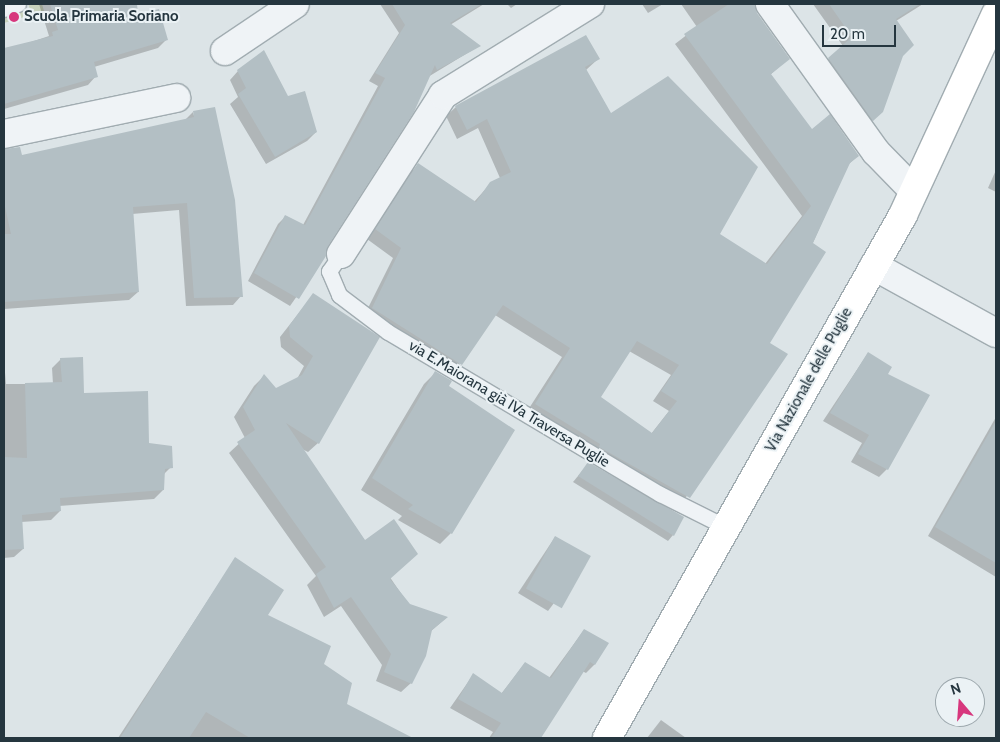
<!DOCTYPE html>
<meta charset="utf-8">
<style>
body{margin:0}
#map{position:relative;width:1000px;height:742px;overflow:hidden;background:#dce4e7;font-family:Cabin,sans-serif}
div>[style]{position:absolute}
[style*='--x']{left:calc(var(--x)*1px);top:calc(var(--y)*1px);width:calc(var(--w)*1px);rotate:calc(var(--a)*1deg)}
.green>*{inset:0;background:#c8d2bd}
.shadow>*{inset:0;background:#0003}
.building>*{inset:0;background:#b3bfc4;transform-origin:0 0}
.roads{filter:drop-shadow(1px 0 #a1acb1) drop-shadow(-1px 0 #a1acb1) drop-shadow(0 1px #a1acb1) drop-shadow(0 -1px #a1acb1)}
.lane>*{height:15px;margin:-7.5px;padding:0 7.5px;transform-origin:7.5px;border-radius:7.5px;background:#eff3f6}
.street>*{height:28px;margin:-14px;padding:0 14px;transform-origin:14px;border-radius:14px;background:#eff3f6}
.primary>*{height:28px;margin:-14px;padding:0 14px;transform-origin:14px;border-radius:14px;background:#fff}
.dots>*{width:14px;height:14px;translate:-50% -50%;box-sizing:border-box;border:2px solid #ebf2f5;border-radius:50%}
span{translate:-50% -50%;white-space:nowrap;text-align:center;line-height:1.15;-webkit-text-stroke:4px #ebf2f5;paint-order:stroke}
.poi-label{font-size:15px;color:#25363f;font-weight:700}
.left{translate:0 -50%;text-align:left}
.street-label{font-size:15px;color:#25363f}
.frame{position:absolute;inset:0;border:5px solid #25363f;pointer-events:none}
.north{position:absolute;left:935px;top:677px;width:50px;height:50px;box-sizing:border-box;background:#ebf2f5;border:1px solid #9ca7ac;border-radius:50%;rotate:342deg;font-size:14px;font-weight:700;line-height:20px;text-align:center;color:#25363f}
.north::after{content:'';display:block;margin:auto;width:18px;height:22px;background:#d7377d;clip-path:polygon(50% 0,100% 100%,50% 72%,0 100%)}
.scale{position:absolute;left:822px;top:25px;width:74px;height:22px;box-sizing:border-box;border:2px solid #25363f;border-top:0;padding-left:6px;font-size:15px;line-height:18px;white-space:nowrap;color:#25363f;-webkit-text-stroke:4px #ebf2f5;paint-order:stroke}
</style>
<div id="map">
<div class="green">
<i style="clip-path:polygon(28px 4px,42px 4px,44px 11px,4px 23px,4px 17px,30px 9px)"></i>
</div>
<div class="shadow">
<i style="clip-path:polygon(39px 4px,134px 4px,137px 16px,166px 40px,158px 48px,94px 67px,96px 76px,88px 85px,4px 109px,4px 51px,49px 36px)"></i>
<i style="clip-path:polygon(380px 4px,484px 4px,450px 25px,479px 46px,428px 77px,327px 245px,325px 256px,290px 306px,248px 281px,278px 224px,286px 216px,303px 225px,378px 86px,369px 81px,399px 33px)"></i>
<i style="clip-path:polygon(507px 4px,517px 4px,511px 8px)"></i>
<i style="clip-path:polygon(642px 4px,663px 4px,648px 13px)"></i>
<i style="clip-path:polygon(evenodd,681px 4px,755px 4px,756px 14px,788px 59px,770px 75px,812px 131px,858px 155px,847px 166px,768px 344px,786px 355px,679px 507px,526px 413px,562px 357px,495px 315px,452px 374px,363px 318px,393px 258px,367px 239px,409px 174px,418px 165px,474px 202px,491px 183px,500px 178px,478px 128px,457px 139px,446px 116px,456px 107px,598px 59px,586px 70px,611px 115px,718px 234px,765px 264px,802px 216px,675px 44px,697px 27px,681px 4px,629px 351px,671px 375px,653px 401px,669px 411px,651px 434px,599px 397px,629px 351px)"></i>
<i style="clip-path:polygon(813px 4px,923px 4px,896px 21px,902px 56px,882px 111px,863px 130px,819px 68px,843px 46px)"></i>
<i style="clip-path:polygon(238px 71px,287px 98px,316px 132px,307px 141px,266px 164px,230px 104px,238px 97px,230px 80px)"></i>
<i style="clip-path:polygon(193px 112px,241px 296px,233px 305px,186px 306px,179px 210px,132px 214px,138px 292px,129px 300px,4px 309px,4px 150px,19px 148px,21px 157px,185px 120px)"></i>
<i style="clip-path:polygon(996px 170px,996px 192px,988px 188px)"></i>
<i style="clip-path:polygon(313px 295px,318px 443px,308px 452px,302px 449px,409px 605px,446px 618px,430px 632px,411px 683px,401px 692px,376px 681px,382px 665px,341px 606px,324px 617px,307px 585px,316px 576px,229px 453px,245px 438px,234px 417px,254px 386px,264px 376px,276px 389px,297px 379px,304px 366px,281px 347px,280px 337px)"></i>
<i style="clip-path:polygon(868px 353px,886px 375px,887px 469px,879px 477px,851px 462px,862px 443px,823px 421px)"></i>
<i style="clip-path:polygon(61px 359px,83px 395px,148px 444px,171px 467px,163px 475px,163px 490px,154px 499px,59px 506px,60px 511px,51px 520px,21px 522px,23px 549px,14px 557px,4px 558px,4px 361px,6px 384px,53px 384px,52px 368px)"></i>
<i style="clip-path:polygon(435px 373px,447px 386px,451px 533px,440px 544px,398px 520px,402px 516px,361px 490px,424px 384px)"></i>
<i style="clip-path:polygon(996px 417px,996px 577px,928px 536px)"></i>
<i style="clip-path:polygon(588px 464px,673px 535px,668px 541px,573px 482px)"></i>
<i style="clip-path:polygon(555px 537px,589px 556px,548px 611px,518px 593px)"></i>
<i style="clip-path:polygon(235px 559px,266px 616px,322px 664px,346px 705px,410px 738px,118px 738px)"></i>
<i style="clip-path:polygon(584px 630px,607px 644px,594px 665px,586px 673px,582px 671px,540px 738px,489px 738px,493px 732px,450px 708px,473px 675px,501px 694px,525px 663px,549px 678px)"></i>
<i style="clip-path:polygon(661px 720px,686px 738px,647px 738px)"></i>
</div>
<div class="building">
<i style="clip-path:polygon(50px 4px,137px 4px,138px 14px,159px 9px,168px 40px,94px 62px,98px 77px,4px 104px,4px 48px,53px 36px,52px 32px,58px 30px)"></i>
<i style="clip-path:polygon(392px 4px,482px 4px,450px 23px,481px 46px,437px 70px,435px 65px,414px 112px,328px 246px,326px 256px,299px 299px,254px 273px,285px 215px,305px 225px,385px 78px,375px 73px,405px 25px)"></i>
<i style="clip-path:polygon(evenodd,729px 4px,755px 4px,757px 13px,790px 59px,771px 74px,812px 129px,830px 114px,859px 156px,850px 163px,813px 243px,826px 252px,770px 343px,788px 354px,690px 498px,599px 447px,600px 444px,535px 404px,570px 348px,503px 305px,462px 365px,372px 308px,401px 248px,375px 229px,418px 163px,476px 202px,490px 182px,511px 172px,487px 119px,467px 130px,455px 106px,586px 35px,600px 59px,585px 67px,611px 113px,668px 76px,758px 167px,720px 234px,767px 264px,811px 206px,684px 34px,729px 4px,637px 341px,679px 365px,661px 391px,677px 401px,652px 433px,601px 397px,637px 341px)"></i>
<i style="clip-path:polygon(829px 4px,920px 4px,896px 19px,914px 45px,903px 56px,883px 112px,873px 121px,828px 58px,852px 37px)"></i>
<i style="clip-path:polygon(264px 50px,288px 96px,305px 91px,317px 132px,275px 157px,238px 94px,246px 88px,237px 70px)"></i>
<i style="clip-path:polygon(215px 107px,235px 200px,243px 297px,194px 298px,187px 203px,133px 207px,139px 292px,4px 302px,4px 234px,11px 234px,4px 202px,4px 149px,20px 147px,22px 155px,194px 117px,193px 111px)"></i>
<i style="clip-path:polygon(313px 293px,380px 337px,319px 444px,286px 423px,365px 540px,394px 519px,418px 554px,390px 579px,410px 604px,448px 617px,432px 630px,426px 656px,412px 684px,384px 672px,391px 654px,351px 597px,334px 608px,316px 574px,326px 567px,237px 442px,255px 430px,243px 407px,264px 374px,276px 388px,302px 375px,313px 356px,290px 337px,289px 326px)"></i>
<i style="clip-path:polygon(868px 352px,892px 367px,888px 374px,930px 395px,888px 470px,858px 454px,869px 435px,830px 413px)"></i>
<i style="clip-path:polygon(83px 357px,84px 393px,148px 391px,149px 443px,172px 446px,173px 468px,165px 469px,164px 490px,60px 498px,61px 511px,22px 515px,24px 549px,4px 550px,4px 457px,27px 458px,25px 383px,62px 382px,60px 358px)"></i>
<i style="clip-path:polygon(435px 371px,452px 381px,449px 386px,515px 430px,452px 534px,408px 509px,413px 505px,372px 478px)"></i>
<i style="clip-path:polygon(996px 421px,996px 563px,935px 527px)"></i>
<i style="clip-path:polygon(588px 462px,684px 517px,674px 536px,578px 476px)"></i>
<i style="left:555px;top:536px;width:41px;height:60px;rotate:29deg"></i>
<i style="clip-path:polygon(235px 557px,284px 590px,268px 615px,331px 646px,324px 664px,352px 683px,347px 704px,413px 738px,250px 738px,206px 712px,189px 738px,120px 738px)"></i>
<i style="clip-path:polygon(584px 629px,609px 643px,595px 665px,590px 662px,541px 738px,491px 738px,501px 723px,458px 699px,473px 673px,502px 693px,525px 662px,551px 678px)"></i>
</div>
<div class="roads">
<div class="lane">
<i style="--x:4;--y:9;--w:15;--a:-20"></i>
<i style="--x:341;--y:254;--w:21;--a:125"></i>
<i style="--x:329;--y:271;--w:26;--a:67"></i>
<i style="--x:339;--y:295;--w:61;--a:37.1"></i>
<i style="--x:388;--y:332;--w:317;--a:30.8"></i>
<i style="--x:660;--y:494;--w:74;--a:26.6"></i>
</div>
<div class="street">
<i style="--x:770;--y:4;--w:182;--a:54.4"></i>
<i style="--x:876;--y:152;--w:54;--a:45.7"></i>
<i style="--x:225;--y:51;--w:84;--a:-33.9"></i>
<i style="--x:4;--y:134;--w:176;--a:-11.8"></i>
<i style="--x:341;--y:254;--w:189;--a:-57.3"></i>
<i style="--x:443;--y:95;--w:173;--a:-31.8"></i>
<i style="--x:874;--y:266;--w:139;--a:28.8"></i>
</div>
<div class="primary">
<i style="--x:607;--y:738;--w:601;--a:-60.49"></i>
<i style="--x:903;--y:215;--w:221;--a:-65.2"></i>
</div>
</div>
<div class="dots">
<i style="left:14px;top:17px;background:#d7377d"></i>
</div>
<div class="poi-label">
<span class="left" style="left:24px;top:17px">Scuola Primaria Soriano</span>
</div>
<div class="street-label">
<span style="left:809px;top:380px;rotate:-61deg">Via Nazionale delle Puglie</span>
<span style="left:509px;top:404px;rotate:31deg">via E.Maiorana già IVa Traversa Puglie</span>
</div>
<div class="frame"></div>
<div class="north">N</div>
<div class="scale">20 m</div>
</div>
